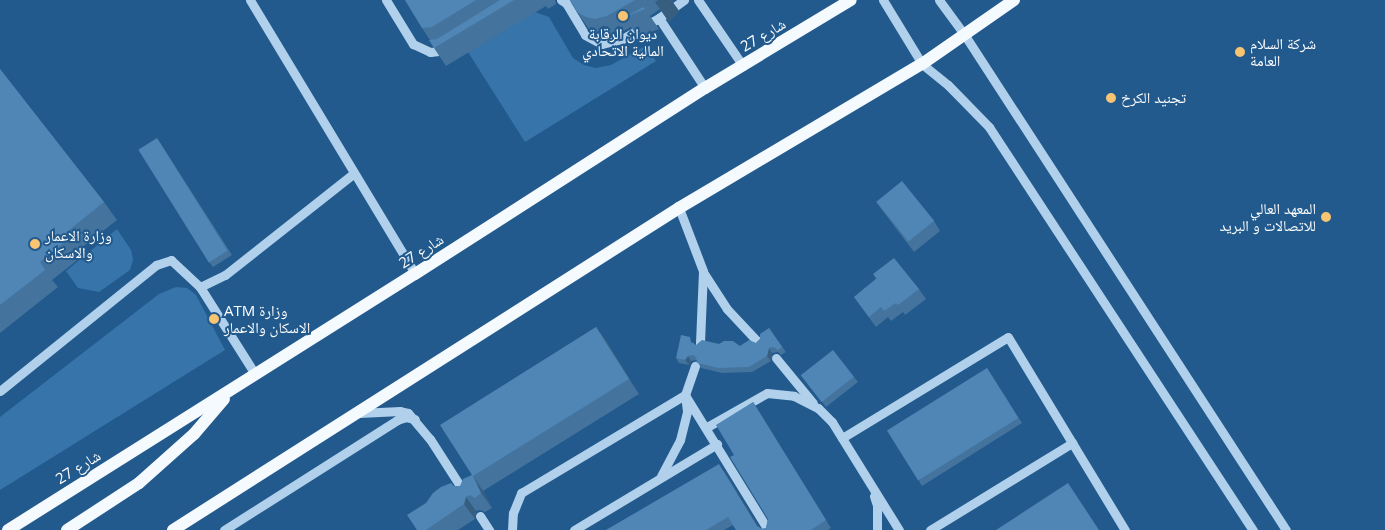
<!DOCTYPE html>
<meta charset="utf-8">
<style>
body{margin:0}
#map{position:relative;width:1385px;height:530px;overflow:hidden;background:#225a8d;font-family:"Open Sans","Noto Naskh Arabic",sans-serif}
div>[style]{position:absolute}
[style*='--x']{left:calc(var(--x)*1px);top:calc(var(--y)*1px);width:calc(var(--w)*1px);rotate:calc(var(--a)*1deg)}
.green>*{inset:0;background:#3674aa}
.minor>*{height:9px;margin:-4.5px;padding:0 4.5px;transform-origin:4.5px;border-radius:4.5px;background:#b0d0eb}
.major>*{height:12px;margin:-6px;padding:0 6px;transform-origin:6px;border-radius:6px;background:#f5fafe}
.wall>*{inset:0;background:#44739d}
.shaded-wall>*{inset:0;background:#375e7f}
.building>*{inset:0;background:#4f86b6;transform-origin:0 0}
.dots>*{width:14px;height:14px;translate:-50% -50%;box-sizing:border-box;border:2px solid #225a8d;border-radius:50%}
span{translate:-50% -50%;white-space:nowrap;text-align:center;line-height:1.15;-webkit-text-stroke:4px #225a8d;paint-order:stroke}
.poi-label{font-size:15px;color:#fff}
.left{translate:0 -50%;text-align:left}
.right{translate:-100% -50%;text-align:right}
.street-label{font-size:15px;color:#fff}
</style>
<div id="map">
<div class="green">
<i style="clip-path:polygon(535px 12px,549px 17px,573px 58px,584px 65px,596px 68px,611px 65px,645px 46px,656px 61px,525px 142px,468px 52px)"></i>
<i style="clip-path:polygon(117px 229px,131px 250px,133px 260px,130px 270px,99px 292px,78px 288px,66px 271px)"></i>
<i style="clip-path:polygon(176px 287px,187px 288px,196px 295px,225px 350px,0 490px,0 417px,159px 294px)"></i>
</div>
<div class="minor">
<i style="--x:250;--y:0;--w:320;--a:58.9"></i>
<i style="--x:386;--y:0;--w:52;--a:58.5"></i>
<i style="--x:413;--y:44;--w:19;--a:25"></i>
<i style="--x:430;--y:52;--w:18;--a:-6"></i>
<i style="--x:561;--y:0;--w:6;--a:31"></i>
<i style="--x:566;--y:3;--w:37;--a:59"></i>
<i style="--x:585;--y:35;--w:19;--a:28"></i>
<i style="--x:602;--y:44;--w:21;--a:-14"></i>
<i style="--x:622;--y:39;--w:43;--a:-29.6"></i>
<i style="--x:659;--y:18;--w:31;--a:-36"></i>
<i style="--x:698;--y:0;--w:80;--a:55.7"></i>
<i style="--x:883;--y:0;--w:75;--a:58.6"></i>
<i style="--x:922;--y:64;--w:33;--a:39"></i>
<i style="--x:948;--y:85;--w:59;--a:45.7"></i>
<i style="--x:989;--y:127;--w:482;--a:56.8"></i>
<i style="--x:939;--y:0;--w:42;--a:53.7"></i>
<i style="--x:964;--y:34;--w:591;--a:57.01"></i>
<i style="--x:659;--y:18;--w:84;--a:56.7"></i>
<i style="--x:679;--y:208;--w:67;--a:69.1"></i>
<i style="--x:703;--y:271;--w:73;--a:92.4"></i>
<i style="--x:703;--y:272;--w:44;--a:57"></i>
<i style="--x:727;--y:309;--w:45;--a:46.8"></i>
<i style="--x:200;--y:287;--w:103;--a:57.7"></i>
<i style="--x:776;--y:358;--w:58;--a:50.6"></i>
<i style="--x:0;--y:391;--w:201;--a:-38.9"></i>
<i style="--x:156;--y:265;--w:16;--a:-18"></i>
<i style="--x:171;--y:260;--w:40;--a:43"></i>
<i style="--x:200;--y:287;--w:28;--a:-26"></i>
<i style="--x:225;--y:275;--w:164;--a:-38.3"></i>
<i style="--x:685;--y:395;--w:158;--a:58.4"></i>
<i style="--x:359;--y:413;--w:41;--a:-2.8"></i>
<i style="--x:400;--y:411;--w:8;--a:14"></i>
<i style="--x:408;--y:413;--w:34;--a:50"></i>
<i style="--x:430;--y:439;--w:67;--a:57.3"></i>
<i style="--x:707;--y:427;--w:69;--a:-29.5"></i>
<i style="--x:767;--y:393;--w:27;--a:6"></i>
<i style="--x:794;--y:396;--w:27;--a:27"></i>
<i style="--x:818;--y:408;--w:20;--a:45"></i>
<i style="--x:832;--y:422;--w:127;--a:58.2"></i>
<i style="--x:842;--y:438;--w:194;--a:-31.3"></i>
<i style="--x:1008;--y:337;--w:226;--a:58.8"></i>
<i style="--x:661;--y:476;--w:41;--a:-62.2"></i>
<i style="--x:680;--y:440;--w:30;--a:-76"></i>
<i style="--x:687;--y:411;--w:16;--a:-97"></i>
<i style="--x:685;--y:395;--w:31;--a:-71"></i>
<i style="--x:874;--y:496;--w:9;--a:72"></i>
<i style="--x:877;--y:505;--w:25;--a:90"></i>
<i style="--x:480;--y:516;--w:17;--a:57"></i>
<i style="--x:224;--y:530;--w:205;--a:-32.4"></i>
<i style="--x:397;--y:420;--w:9;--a:-18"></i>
<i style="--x:406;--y:417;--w:9;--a:13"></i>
<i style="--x:512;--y:530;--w:17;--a:-87"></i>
<i style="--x:513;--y:513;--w:22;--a:-68"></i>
<i style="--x:521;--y:493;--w:191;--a:-30.9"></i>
<i style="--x:574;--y:530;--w:167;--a:-31"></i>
<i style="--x:930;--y:530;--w:167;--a:-31.5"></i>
</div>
<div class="major">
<i style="--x:8;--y:530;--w:481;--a:-32.2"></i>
<i style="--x:415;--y:274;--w:345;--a:-32.7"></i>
<i style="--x:705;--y:88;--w:170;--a:-31.1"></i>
<i style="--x:67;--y:530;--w:86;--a:-33.1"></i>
<i style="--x:139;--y:483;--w:74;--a:-41.7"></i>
<i style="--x:194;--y:434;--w:46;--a:-49.4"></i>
<i style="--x:173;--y:530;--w:600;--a:-32.47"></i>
<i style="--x:679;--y:208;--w:282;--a:-30.7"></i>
<i style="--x:922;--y:64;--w:112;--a:-34.8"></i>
</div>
<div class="wall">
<i style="clip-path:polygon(405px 0,555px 0,556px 4px,548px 9px,546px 6px,446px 66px,434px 48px,430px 40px,422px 28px)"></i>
<i style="clip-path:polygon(570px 0,673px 0,672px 1px,679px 11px,669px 22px,660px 9px,650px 16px,659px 29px,638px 37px,631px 27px,620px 33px,607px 36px,598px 35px,589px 29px,577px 12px)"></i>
<i style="clip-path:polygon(0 69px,104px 202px,117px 220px,76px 252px,80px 258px,52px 280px,58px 287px,0 333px)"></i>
<i style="clip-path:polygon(157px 138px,232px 255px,213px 267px,209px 262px)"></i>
<i style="clip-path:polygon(876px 202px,934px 221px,940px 231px,914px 252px)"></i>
<i style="clip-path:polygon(873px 274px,919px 289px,926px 299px,905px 315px,903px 312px,891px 321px,888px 317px,876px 327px,854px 297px,876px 279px)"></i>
<i style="clip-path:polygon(596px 327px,607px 342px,639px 394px,483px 491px,492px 508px,485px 512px,480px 510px,476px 511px,475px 519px,458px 530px,417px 530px,454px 486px,460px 486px,472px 475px)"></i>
<i style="clip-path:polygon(769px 328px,786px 352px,781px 355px,778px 352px,772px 353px,771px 361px,752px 372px,722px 373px,701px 368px,697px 360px,691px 361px,689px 365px,679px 363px,676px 358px,694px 342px,694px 344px,696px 345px,719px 344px,740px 346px,756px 343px,760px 339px)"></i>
<i style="clip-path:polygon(987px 368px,1022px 423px,922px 486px,919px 481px)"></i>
<i style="clip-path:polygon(801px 375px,854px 377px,858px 382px,826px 407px)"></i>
<i style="clip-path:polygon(753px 402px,831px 528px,828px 530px,736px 530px,733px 525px,724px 530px,606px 530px,724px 471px,758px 526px,762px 529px,766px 528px,768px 519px,734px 455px)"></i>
</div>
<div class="shaded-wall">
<i style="clip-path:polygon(658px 0,671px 0,679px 11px,669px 22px,655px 2px)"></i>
<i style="clip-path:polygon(596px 327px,607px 342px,639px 394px,629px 379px)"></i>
<i style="clip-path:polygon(769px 348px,772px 353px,771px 361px,767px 356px)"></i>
<i style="clip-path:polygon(688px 356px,691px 361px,689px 365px,685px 360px)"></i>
<i style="clip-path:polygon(753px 402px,758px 409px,831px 528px,826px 520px)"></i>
<i style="clip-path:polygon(719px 464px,724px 471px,761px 530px,757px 526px)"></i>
<i style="clip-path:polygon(473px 476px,483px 491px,492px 508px,481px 493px)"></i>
<i style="clip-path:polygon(466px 497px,476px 511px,475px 519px,464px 504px)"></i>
</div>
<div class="building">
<i style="clip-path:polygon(405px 0,476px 0,432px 27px,422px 28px)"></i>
<i style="clip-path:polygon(500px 0,514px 0,434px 48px,429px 40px,437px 39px)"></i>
<i style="clip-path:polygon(570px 0,635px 0,607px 16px,595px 19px,586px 17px,577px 12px)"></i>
<i style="clip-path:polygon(643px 7px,645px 9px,625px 17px)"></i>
<i style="clip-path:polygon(0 69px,104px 202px,63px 235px,67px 240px,40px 262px,45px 270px,0 305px)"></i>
<i style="left:157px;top:138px;width:133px;height:22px;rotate:58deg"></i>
<i style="left:902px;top:181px;width:51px;height:33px;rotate:51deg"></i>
<i style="clip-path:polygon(894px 258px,919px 289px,898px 305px,896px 303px,884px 311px,881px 307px,869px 317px,854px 297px,877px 278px,873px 274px)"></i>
<i style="clip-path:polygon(596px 327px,629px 379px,473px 476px,481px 493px,475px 498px,470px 495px,466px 497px,464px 504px,426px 530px,417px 530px,407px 515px,426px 503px,433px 493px,441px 487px,451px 483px,454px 486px,460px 486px,463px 479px,472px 475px,440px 425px)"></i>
<i style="clip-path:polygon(769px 328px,782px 347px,778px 350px,774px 347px,769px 348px,767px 356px,749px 367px,719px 368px,697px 363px,696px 357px,693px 355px,688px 356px,685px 360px,676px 358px,681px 335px,690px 337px,691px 342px,696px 345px,702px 340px,719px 344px,724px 341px,733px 341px,740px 346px,749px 340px,756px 343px,760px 339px,760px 334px)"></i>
<i style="left:833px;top:350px;width:34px;height:41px;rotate:52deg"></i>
<i style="left:987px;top:368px;width:59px;height:118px;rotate:58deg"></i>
<i style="clip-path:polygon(753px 402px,826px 520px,811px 530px,736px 530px,728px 517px,706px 530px,606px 530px,719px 464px,757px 526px,762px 529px,766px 528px,768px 519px,730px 457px,734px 455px,716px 425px)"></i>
<i style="clip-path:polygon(1068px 483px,1099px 530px,996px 530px)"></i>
</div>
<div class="dots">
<i style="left:623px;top:16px;background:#f7c572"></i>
<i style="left:1240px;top:52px;background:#f7c572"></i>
<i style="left:1111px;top:98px;background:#f7c572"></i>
<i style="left:1326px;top:217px;background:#f7c572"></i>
<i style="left:35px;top:244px;background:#f7c572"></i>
<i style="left:214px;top:319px;background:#f7c572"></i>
</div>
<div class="poi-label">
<span style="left:623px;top:42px">ديوان الرقابة<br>المالية الاتحادي</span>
<span class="left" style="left:1250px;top:52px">شركة السلام<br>العامة</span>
<span class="left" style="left:1121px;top:98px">تجنيد الكرخ</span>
<span class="right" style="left:1316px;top:217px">المعهد العالي<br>للاتصالات و البريد</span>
<span class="left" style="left:45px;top:244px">وزارة الاعمار<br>والاسكان</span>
<span class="left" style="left:224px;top:319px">ATM وزارة<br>الاسكان والاعمار</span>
</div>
<div class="street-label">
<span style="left:763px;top:35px;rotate:-31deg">شارع 27</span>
<span style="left:421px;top:251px;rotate:-33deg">شارع 27</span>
<span style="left:78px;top:467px;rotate:-32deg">شارع 27</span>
</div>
</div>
